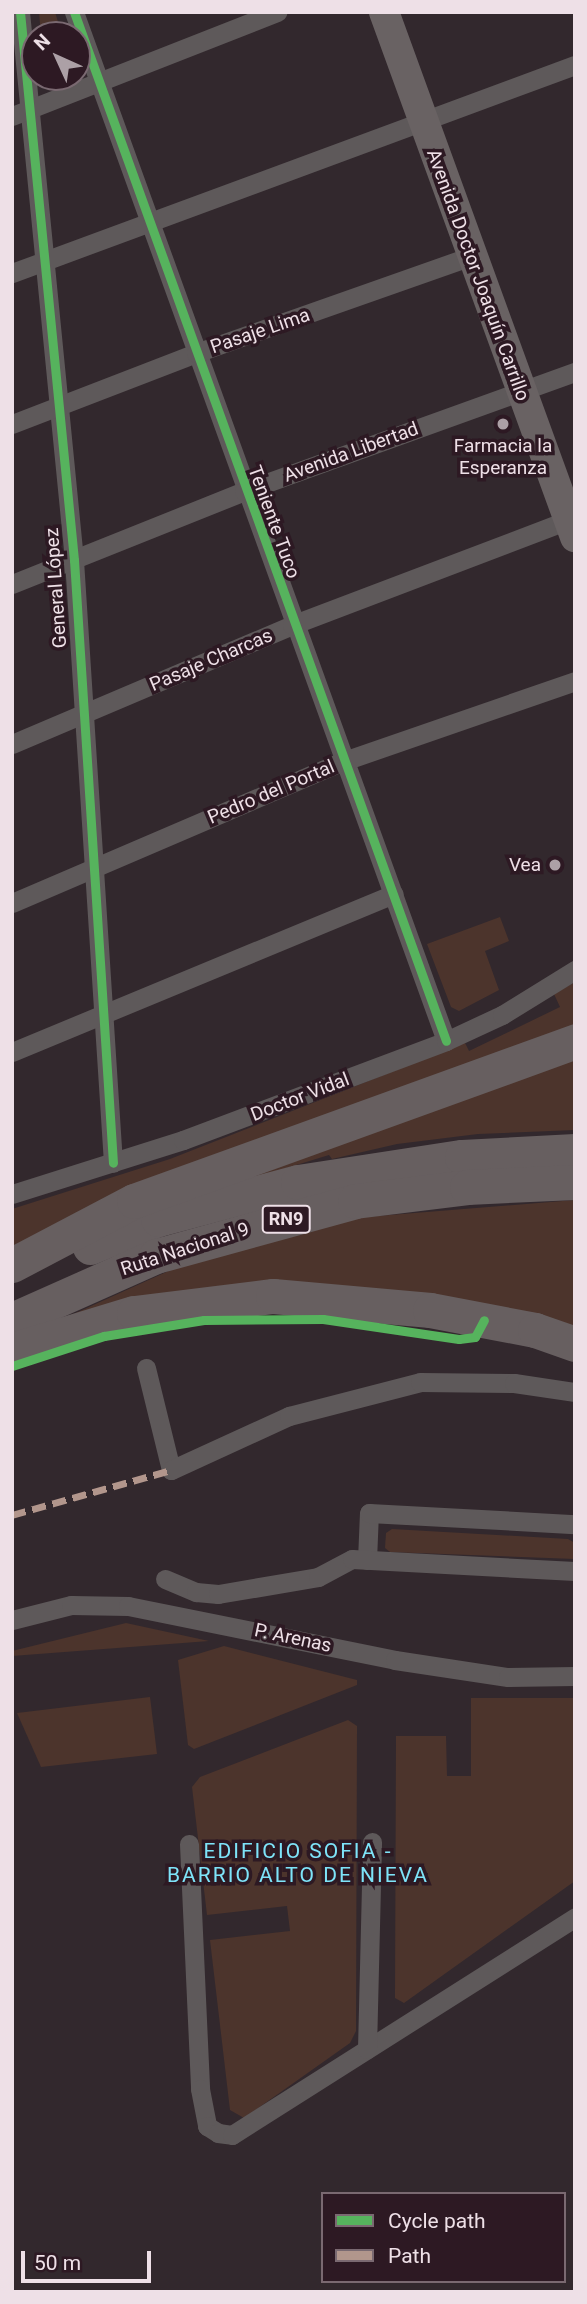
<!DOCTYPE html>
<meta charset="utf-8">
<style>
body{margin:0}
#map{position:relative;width:587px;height:2304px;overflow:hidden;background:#32282d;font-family:Roboto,sans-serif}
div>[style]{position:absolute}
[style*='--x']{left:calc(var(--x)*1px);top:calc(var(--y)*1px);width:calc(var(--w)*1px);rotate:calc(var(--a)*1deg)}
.green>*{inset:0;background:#4c342c}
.street>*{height:19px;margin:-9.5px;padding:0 9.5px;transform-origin:9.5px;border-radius:9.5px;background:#5e595a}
.primary>*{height:30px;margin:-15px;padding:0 15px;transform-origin:15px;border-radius:15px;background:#696263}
.highway>*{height:35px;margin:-17.5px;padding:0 17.5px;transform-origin:17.5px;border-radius:17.5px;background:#675f60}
.quiet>*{height:7px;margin-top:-3.5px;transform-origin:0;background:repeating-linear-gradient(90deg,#b2968c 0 14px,transparent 0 21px)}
.cycleway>*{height:9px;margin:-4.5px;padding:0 4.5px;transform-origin:4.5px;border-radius:4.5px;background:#56b35d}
.dots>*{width:19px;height:19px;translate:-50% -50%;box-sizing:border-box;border:4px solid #2d1923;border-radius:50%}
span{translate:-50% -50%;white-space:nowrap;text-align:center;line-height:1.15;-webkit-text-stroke:7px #2d1923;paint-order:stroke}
.shield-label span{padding:2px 5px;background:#2d1923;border:2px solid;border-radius:5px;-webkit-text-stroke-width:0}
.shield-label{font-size:18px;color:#eee0e7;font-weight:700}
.street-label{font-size:19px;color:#eee0e7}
.poi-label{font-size:19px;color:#eee0e7}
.right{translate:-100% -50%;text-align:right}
.neighbourhood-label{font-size:21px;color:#7ee4f9;letter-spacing:2px}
.frame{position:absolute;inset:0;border:14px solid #eee0e7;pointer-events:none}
.legend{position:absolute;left:321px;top:2192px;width:245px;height:91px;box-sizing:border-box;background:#2d1923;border:2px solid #7a6971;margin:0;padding:9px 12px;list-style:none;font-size:21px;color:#eee0e7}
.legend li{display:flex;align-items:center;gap:14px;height:35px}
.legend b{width:35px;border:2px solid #7a6971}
.north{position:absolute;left:21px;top:21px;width:70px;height:70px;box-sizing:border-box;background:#2d1923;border:2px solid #7a6971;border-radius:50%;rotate:315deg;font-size:19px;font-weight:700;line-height:28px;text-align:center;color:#eee0e7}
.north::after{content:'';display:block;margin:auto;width:24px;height:32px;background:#aca0a6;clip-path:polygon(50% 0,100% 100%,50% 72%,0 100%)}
.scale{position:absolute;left:21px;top:2251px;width:130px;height:32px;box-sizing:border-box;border:4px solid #eee0e7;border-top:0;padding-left:9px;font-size:21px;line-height:24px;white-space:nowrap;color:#eee0e7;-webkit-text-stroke:5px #2d1923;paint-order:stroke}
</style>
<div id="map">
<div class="green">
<i style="clip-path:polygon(39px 12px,55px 12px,62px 35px,41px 35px)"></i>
<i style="clip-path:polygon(500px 917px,509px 941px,485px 951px,499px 990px,459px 1011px,451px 1007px,427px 944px)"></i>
<i style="clip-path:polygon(575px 982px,575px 1031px,12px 1250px,12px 1209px,170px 1159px,465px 1043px,469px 1051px,560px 1007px,554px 994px)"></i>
<i style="clip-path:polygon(575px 1058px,575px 1130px,478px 1134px,397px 1144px,332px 1159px,329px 1155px,163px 1206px)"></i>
<i style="clip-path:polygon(575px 1200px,575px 1336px,370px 1294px,47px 1326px,195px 1259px,269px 1238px,365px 1217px)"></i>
<i style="clip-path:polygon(392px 1529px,568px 1539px,575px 1543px,575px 1559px,390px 1552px,385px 1548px,386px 1533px)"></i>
<i style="clip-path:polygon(126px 1623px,209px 1641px,12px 1656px,12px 1651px)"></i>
<i style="clip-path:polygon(224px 1646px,357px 1680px,357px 1685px,194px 1749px,188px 1745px,178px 1660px)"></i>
<i style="clip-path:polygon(150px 1697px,157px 1754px,41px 1767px,17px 1713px)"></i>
<i style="clip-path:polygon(471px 1698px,575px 1698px,575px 1881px,404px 2003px,395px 1998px,396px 1736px,446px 1736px,447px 1776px,471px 1776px)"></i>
<i style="clip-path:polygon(348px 1720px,357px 1726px,356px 2031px,350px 2043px,244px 2118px,230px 2110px,210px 1940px,290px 1931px,287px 1906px,207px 1915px,192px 1787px,200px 1777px)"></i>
</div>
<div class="street">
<i style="--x:20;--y:12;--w:551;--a:84.37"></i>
<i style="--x:74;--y:560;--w:604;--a:86.3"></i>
<i style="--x:74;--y:12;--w:1094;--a:70.12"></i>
<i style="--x:12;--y:116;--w:285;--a:-21.4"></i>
<i style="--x:12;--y:273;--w:600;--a:-20.28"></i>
<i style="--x:12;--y:424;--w:197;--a:-21.1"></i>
<i style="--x:196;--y:353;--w:289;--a:-19.4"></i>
<i style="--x:12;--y:584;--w:250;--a:-21.8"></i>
<i style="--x:244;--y:491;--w:352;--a:-19.8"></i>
<i style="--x:12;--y:744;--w:304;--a:-23"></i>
<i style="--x:292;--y:625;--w:295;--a:-20.8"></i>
<i style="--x:12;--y:903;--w:361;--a:-23.2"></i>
<i style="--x:344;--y:761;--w:244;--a:-19.1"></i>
<i style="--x:12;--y:1052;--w:413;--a:-22.5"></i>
<i style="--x:12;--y:1194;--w:179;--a:-17.5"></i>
<i style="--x:183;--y:1140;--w:281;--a:-20.6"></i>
<i style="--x:446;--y:1041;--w:62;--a:-24.9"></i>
<i style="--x:502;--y:1015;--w:86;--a:-31.7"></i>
<i style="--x:146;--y:1368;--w:105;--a:76.2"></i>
<i style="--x:171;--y:1470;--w:130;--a:-24.6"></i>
<i style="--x:289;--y:1416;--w:135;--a:-14.5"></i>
<i style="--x:420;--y:1382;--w:94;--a:0.6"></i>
<i style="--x:514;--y:1383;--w:62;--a:8.4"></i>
<i style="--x:367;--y:1560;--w:47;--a:-87.6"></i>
<i style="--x:369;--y:1513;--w:206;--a:3.1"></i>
<i style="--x:165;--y:1579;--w:34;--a:23"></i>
<i style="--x:196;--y:1592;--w:22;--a:5"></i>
<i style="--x:218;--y:1594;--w:101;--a:-9.6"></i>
<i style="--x:318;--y:1577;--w:38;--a:-28"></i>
<i style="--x:352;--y:1559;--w:223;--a:3.1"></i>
<i style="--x:12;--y:1620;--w:61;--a:-14.3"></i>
<i style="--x:71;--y:1605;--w:57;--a:1"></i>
<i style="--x:128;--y:1606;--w:272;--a:11.4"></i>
<i style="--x:395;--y:1660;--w:114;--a:8.6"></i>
<i style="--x:508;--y:1677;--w:67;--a:-0.9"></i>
<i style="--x:189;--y:1844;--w:245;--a:87.4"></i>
<i style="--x:200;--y:2089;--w:38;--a:79"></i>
<i style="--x:207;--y:2126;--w:13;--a:32"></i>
<i style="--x:218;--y:2133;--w:14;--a:8"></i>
<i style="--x:232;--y:2135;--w:406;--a:-32.4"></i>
<i style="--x:367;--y:2049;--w:207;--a:-88.6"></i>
</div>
<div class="primary">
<i style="--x:384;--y:12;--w:559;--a:70.01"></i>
</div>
<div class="highway">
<i style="--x:90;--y:1247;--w:74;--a:-22.4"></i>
<i style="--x:158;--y:1219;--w:145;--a:-14.8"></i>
<i style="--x:298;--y:1182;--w:166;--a:-8.7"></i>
<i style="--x:462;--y:1157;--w:113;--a:-3"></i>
<i style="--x:12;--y:1265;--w:138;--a:-27.7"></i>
<i style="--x:134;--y:1201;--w:469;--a:-19.9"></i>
<i style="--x:12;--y:1320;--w:158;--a:-24"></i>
<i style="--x:156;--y:1256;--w:206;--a:-15.4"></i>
<i style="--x:355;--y:1201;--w:113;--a:-7.1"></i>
<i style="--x:467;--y:1187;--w:108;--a:-2.7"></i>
<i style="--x:12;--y:1350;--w:127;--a:-16.9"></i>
<i style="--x:134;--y:1313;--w:140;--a:-7"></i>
<i style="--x:273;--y:1296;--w:158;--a:5.1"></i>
<i style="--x:430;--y:1310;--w:107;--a:10.8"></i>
<i style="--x:535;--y:1330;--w:42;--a:19.3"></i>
</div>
<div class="quiet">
<i style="--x:12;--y:1515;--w:165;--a:-15.8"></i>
</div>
<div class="cycleway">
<i style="--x:20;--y:12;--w:551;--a:84.37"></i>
<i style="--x:74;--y:560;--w:604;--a:86.3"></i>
<i style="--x:74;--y:12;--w:1094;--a:70.12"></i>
<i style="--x:12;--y:1366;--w:97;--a:-18.1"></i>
<i style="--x:104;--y:1336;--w:101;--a:-9.1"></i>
<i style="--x:204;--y:1320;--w:119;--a:-0.5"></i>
<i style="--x:323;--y:1319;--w:137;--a:8.4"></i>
<i style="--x:459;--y:1339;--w:16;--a:-7"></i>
<i style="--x:475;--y:1337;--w:19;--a:-62"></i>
</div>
<div class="dots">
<i style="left:503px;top:424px;background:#aca0a6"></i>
<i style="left:555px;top:865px;background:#aca0a6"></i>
</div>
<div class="shield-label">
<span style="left:286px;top:1219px">RN9</span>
</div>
<div class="street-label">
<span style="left:478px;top:275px;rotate:70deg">Avenida Doctor Joaquín Carrillo</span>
<span style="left:260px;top:331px;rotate:-19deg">Pasaje Lima</span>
<span style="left:351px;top:452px;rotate:-20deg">Avenida Libertad</span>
<span style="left:274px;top:522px;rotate:70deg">Teniente Tuco</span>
<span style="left:56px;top:588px;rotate:-94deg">General López</span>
<span style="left:211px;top:660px;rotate:-23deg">Pasaje Charcas</span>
<span style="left:271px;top:792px;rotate:-23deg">Pedro del Portal</span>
<span style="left:300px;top:1097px;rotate:-21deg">Doctor Vidal</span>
<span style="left:185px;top:1249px;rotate:-18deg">Ruta Nacional 9</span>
<span style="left:293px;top:1638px;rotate:12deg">P. Arenas</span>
</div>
<div class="poi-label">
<span style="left:503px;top:457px">Farmacia la<br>Esperanza</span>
<span class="right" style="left:541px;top:865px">Vea</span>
</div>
<div class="neighbourhood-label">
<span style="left:298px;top:1863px">EDIFICIO SOFIA -<br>BARRIO ALTO DE NIEVA</span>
</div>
<div class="frame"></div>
<ul class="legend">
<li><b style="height:9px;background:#56b35d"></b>Cycle path</li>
<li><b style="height:9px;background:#b2968c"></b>Path</li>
</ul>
<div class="north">N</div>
<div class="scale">50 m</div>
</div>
